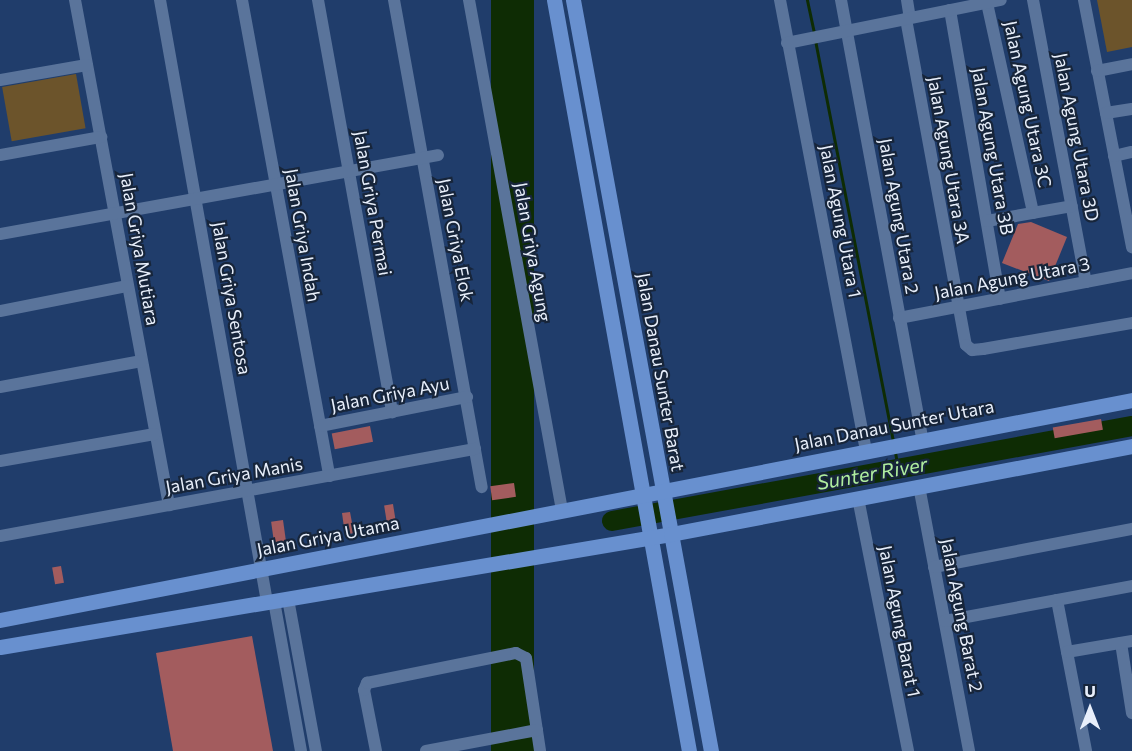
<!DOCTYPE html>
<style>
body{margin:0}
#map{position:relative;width:1132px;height:751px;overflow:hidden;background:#203d6b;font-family:Commissioner,sans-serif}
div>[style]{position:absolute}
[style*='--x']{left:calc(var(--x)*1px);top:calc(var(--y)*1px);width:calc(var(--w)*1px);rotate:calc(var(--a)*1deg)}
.green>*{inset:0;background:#6c542b;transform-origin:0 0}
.water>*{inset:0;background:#0e2c04;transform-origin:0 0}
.stream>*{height:3px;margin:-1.5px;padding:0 1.5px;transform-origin:1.5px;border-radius:1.5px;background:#0e2c04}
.river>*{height:20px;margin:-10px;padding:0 10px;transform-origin:10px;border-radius:10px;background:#0e2c04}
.building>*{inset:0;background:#a35c5e;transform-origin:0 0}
.street>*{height:12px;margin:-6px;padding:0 6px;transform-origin:6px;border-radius:6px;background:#5a749b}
.secondary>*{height:15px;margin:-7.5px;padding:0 7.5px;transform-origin:7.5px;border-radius:7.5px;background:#6890cf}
span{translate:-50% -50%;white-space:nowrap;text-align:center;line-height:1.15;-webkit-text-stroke:4.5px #17253a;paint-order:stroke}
.street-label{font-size:18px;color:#e8effb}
.water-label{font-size:20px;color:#b0ee9f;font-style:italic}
.north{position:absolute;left:1060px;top:679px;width:60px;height:60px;-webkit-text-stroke:4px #17253a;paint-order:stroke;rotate:0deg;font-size:16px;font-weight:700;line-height:24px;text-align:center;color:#e8effb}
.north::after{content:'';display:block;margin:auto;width:21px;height:27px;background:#e8effb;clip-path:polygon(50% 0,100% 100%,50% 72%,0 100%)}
</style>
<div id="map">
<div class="green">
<i style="clip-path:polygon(1097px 0,1132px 0,1132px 47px,1107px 52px)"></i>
<i style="left:76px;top:74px;width:55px;height:75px;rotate:80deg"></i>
</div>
<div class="water">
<i style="left:491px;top:0;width:43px;height:764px"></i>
</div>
<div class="stream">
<i style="--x:807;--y:0;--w:35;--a:78"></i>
<i style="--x:815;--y:40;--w:410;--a:79"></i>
<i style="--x:895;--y:452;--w:17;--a:80"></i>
</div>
<div class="river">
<i style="--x:612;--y:521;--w:529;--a:-10.35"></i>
</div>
<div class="building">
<i style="clip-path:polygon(1031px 222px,1067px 237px,1049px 281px,1002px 263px,1018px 224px)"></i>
<i style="left:1101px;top:419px;width:11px;height:49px;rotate:80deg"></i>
<i style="left:370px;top:426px;width:16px;height:39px;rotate:79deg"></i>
<i style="left:514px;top:483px;width:14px;height:24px;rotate:82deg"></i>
<i style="left:393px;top:504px;width:25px;height:9px;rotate:81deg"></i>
<i style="clip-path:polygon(350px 512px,354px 533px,345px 535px,342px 513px)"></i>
<i style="left:283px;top:520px;width:27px;height:12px;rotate:82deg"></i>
<i style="left:61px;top:566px;width:17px;height:9px;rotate:80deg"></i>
<i style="clip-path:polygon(252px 636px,273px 751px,173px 751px,156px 653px)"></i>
</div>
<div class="street">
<i style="--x:75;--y:0;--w:514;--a:79.46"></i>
<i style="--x:160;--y:0;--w:611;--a:79.92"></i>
<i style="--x:242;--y:0;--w:484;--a:79.6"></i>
<i style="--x:318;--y:0;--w:419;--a:79.8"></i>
<i style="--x:394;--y:0;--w:495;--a:79.8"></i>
<i style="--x:469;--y:0;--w:518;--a:79.67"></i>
<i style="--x:780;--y:0;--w:458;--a:79.2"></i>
<i style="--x:841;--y:0;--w:446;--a:79.5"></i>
<i style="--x:907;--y:0;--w:18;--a:81"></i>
<i style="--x:1033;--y:0;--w:287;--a:79.4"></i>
<i style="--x:1084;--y:0;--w:252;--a:79"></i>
<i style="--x:987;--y:3;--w:215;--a:77.6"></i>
<i style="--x:950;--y:10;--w:293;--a:80.2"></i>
<i style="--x:906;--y:19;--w:331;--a:79.6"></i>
<i style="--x:966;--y:345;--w:8;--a:40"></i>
<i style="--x:972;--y:350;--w:11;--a:-5"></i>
<i style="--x:983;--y:349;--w:151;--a:-9.9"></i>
<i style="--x:787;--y:43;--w:218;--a:-11.4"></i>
<i style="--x:1097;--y:71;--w:36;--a:-11"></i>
<i style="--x:0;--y:80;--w:88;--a:-9.8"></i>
<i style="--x:1106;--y:113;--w:26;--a:-9"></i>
<i style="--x:0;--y:155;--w:103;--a:-10.1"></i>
<i style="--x:1114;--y:156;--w:18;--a:-13"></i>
<i style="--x:987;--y:221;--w:86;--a:-10"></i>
<i style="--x:0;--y:234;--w:445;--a:-10.2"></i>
<i style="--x:0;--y:311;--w:130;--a:-11.1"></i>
<i style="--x:899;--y:318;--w:237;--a:-10.9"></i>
<i style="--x:0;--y:387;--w:144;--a:-10.4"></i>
<i style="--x:320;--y:426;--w:150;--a:-11.2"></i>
<i style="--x:0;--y:461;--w:157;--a:-9.9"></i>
<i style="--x:919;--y:486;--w:270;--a:79.3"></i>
<i style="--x:858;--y:498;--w:258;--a:78.8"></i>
<i style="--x:0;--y:536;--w:483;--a:-10.4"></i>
<i style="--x:934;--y:567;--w:202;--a:-10.9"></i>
<i style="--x:288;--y:599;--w:155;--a:79.6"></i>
<i style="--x:1057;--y:600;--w:154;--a:79.1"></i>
<i style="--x:274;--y:601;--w:152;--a:79.8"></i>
<i style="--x:945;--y:621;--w:190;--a:-10.6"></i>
<i style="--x:1121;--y:643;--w:71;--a:81.1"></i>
<i style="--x:1067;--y:652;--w:66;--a:-9.6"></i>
<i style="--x:376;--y:751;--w:62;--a:-101.1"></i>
<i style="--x:364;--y:690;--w:8;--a:-67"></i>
<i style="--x:367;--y:683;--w:152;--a:-11.4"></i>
<i style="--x:516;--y:653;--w:11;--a:27"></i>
<i style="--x:526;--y:658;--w:94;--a:81.4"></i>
<i style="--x:426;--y:751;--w:113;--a:-10.7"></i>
</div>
<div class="secondary">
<i style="--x:554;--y:0;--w:763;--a:79.81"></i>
<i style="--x:573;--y:0;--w:764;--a:79.59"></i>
<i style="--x:0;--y:620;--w:1153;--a:-11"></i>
<i style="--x:0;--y:647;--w:680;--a:-9.56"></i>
<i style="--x:671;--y:534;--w:469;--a:-10.8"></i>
</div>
<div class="street-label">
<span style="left:1028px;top:104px;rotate:78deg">Jalan Agung Utara 3C</span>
<span style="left:1077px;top:137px;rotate:79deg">Jalan Agung Utara 3D</span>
<span style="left:993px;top:151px;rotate:80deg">Jalan Agung Utara 3B</span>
<span style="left:949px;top:160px;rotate:80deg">Jalan Agung Utara 3A</span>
<span style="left:373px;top:203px;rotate:80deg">Jalan Griya Permai</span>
<span style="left:899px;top:216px;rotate:80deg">Jalan Agung Utara 2</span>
<span style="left:841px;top:221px;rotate:79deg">Jalan Agung Utara 1</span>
<span style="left:303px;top:235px;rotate:80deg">Jalan Griya Indah</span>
<span style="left:456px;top:240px;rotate:79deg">Jalan Griya Elok</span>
<span style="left:140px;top:249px;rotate:80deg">Jalan Griya Mutiara</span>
<span style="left:533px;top:252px;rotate:80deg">Jalan Griya Agung</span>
<span style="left:1012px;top:278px;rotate:-11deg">Jalan Agung Utara 3</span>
<span style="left:232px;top:298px;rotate:80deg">Jalan Griya Sentosa</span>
<span style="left:661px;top:372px;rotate:80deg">Jalan Danau Sunter Barat</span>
<span style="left:390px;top:394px;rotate:-11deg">Jalan Griya Ayu</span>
<span style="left:894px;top:425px;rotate:-11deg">Jalan Danau Sunter Utara</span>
<span style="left:234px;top:475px;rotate:-10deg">Jalan Griya Manis</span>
<span style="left:328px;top:536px;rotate:-11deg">Jalan Griya Utama</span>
<span style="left:962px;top:615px;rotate:79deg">Jalan Agung Barat 2</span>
<span style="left:900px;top:621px;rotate:79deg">Jalan Agung Barat 1</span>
</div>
<div class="water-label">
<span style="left:872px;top:473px;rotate:-10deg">Sunter River</span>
</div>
<div class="north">U</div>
</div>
